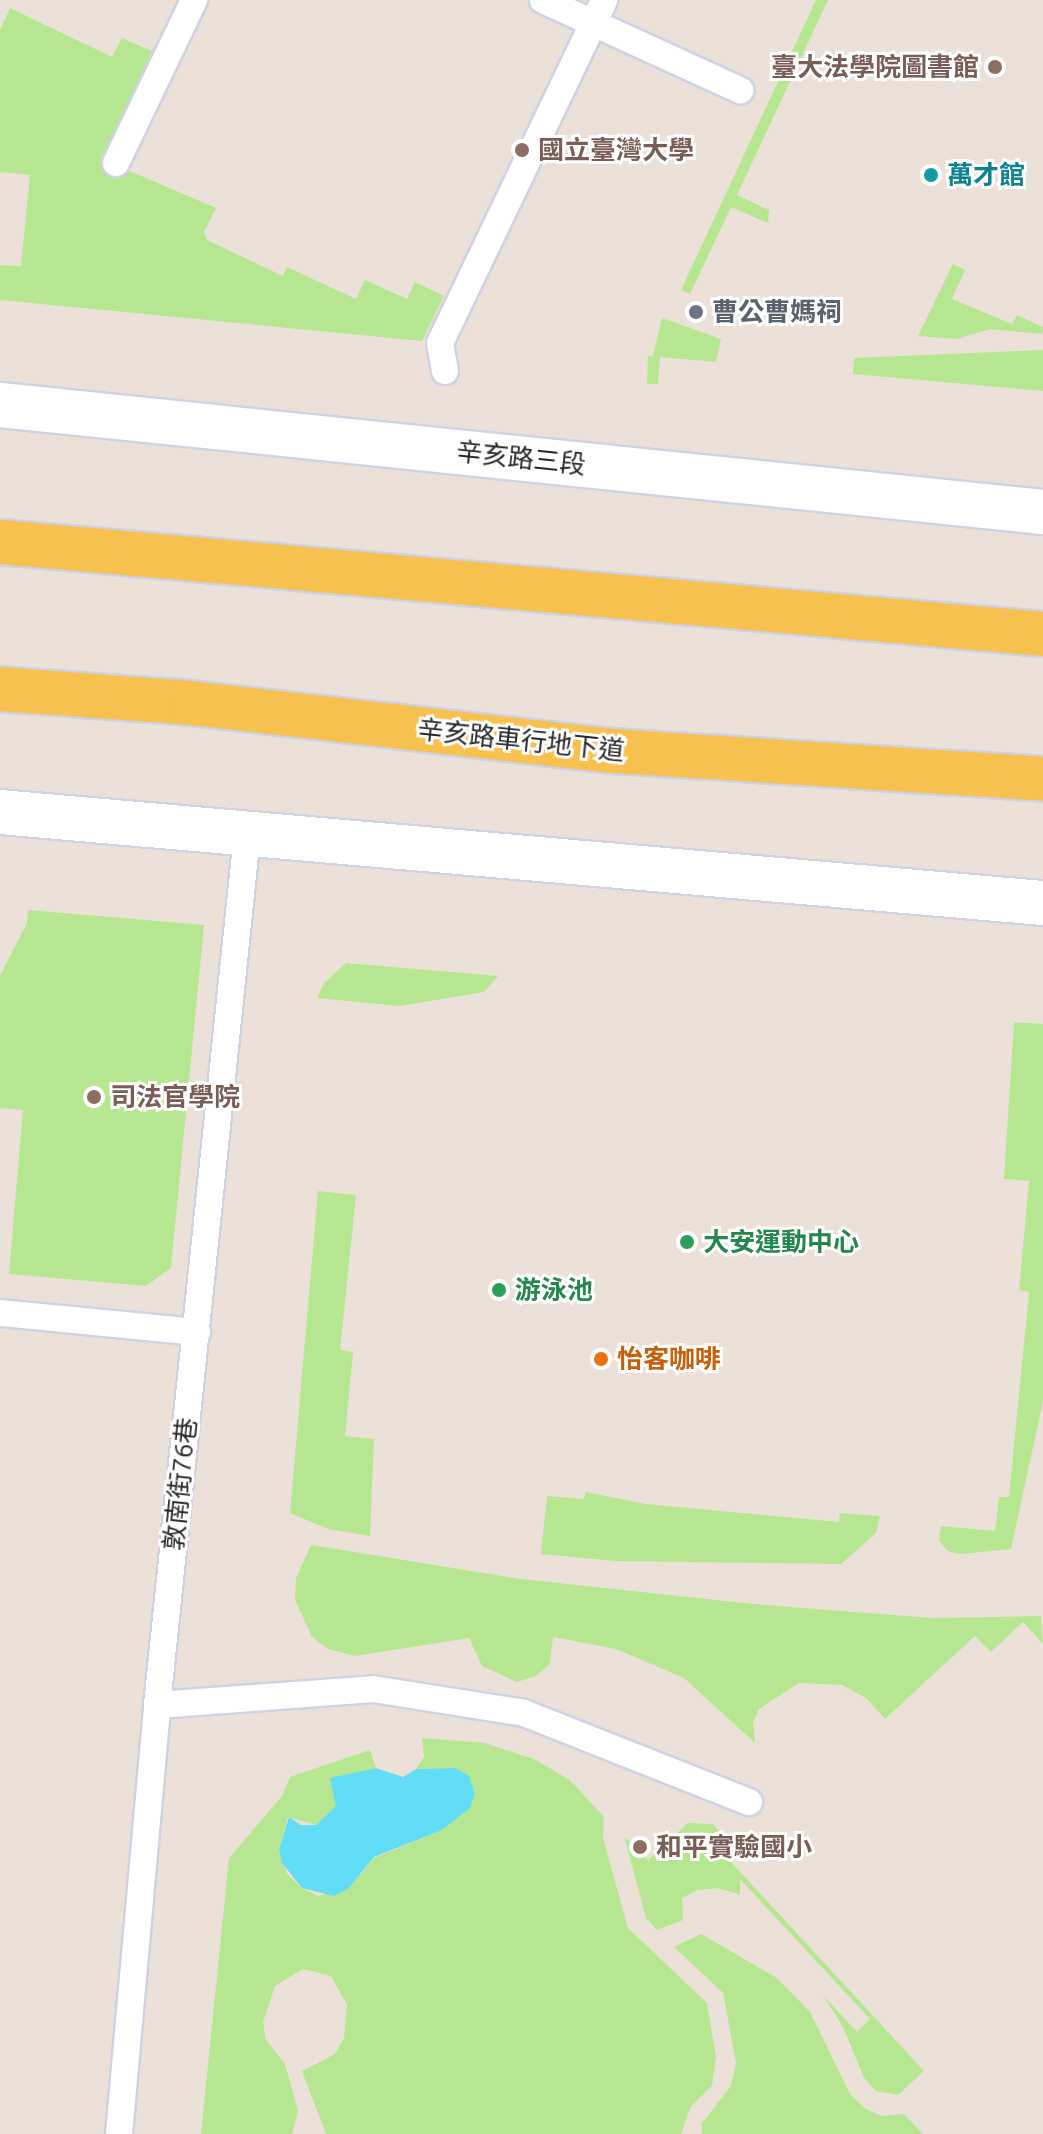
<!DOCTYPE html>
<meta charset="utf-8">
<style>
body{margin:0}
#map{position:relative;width:1043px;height:2134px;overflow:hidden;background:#ece1d8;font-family:Ubuntu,"Noto Sans TC",sans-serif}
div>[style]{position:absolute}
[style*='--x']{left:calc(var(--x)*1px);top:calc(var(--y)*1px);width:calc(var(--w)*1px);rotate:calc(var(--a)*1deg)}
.green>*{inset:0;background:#b6e790}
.water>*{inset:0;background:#63ddf6}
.roads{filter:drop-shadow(2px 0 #cdd3e2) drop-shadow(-2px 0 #cdd3e2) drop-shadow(0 2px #cdd3e2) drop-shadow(0 -2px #cdd3e2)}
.service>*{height:26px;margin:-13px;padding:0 13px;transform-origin:13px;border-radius:13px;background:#fff}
.secondary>*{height:44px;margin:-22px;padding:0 22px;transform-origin:22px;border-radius:22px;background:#fff}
.primary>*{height:44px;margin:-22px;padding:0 22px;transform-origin:22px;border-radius:22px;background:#f9c14f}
.dots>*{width:22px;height:22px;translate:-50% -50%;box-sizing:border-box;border:4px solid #fff;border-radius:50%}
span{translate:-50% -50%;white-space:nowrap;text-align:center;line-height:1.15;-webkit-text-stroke:6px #fff;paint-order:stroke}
.education-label{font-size:26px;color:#785e54;font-weight:700}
.right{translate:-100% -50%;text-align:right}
.left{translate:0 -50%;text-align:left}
.culture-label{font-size:26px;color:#0d838f;font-weight:700}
.worship-label{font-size:26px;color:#5b616d;font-weight:700}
.street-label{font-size:26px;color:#282828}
.leisure-label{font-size:26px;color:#27864d;font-weight:700}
.food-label{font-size:26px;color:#c56008;font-weight:700}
</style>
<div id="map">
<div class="green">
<i style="clip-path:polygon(816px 0,828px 0,737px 195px,769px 210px,768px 223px,731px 207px,690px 294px,681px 290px)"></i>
<i style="clip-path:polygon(10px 8px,112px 57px,122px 38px,152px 51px,104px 160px,216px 208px,204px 232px,207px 240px,283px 276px,287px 267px,356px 299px,365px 280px,407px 299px,415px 282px,444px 296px,422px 341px,0 300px,0 265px,21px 266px,30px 175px,0 172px,0 30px)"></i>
<i style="clip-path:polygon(953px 264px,965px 270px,952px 299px,1012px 324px,1017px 315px,1043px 327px,1042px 334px,990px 329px,957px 339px,918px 336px)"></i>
<i style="clip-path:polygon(662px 318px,721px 339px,716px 362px,660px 357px,658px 384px,647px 384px,648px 356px,653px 356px)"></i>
<i style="clip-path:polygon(1043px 350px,1043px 391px,853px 374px,854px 358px)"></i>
<i style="clip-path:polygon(28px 910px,204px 925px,171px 1268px,146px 1286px,9px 1274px,23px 1110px,0 1108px,0 976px,27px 923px)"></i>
<i style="clip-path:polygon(346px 963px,498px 976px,484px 992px,400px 1006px,317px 998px,324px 983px)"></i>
<i style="clip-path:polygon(1014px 1022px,1043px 1024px,1043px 1401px,1011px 1549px,960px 1554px,947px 1551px,939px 1540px,941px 1526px,995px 1531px,999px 1497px,1009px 1497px,1029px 1292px,1019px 1290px,1029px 1181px,1004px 1179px)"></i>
<i style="clip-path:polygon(318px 1191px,356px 1195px,340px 1350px,353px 1352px,345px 1436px,374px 1439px,370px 1536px,328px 1529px,290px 1513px)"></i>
<i style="clip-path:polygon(586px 1492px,646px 1504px,839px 1522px,840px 1513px,880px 1516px,876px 1533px,841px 1564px,615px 1561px,541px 1554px,547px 1496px,584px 1499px)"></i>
<i style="clip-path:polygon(311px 1545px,521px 1579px,754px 1604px,932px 1618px,1041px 1616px,1043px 1644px,1023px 1622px,991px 1652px,975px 1636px,885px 1719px,866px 1698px,842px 1685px,799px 1683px,759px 1709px,753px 1723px,755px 1743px,684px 1678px,616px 1649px,553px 1637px,550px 1664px,536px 1676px,517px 1682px,482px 1666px,469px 1638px,355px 1656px,328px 1649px,312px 1637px,295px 1600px,296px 1578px)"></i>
<i style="clip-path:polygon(422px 1738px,485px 1743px,534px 1759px,570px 1780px,604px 1817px,603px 1838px,628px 1928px,707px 2003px,716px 2057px,712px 2086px,691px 2106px,681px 2134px,326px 2134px,302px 2071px,335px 2054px,344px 2038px,347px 2005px,331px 1976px,303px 1969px,275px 1986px,263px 2022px,266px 2040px,285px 2064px,298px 2111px,292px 2134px,201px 2134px,229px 1858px,282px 1796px,290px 1777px,370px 1750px,376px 1768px,358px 1773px,337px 1792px,336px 1806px,316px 1825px,288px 1817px,279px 1849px,287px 1874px,302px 1888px,318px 1896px,349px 1888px,374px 1858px,442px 1830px,455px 1768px,416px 1769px,424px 1757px)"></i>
<i style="clip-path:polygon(688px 1823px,713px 1824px,739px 1853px,731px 1862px,924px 2071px,898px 2095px,876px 2091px,864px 2078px,843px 2027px,823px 1995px,857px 2032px,870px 2019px,740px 1879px,740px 1895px,719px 1888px,697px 1890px,682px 1898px,683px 1920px,657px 1930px,646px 1918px,624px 1836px,648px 1860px)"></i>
<i style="clip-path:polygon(701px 1934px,777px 1978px,810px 2012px,850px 2094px,866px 2109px,882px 2116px,904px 2114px,923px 2134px,702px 2134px,702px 2123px,731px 2086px,736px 2063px,723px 1993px,674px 1947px)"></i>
</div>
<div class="water">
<i style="clip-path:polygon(376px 1768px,403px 1777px,416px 1769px,455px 1768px,469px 1776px,475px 1794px,470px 1808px,442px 1830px,374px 1857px,349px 1888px,334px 1896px,302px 1888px,282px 1863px,279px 1849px,289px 1817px,301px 1825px,316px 1825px,336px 1806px,330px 1778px)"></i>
</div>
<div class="roads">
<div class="service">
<i style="--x:543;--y:0;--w:217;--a:24.6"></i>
<i style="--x:116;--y:163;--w:181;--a:-64.4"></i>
<i style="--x:445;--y:371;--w:28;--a:-100"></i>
<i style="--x:440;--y:343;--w:380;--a:-64.4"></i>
<i style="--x:0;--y:1313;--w:198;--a:5.5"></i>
<i style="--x:157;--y:1705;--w:217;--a:-4.2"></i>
<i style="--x:373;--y:1689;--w:153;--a:9"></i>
<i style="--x:524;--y:1713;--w:242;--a:21.6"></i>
<i style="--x:119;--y:2134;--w:431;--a:-84.9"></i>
<i style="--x:157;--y:1705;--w:875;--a:-84.09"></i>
</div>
<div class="secondary">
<i style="--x:0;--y:405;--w:1048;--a:5.86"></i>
<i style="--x:0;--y:812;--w:1047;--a:4.99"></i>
</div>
<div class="primary">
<i style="--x:0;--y:542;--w:1047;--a:5.04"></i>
<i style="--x:0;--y:689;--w:192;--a:4.2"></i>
<i style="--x:191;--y:703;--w:427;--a:6.5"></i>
<i style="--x:615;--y:751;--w:429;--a:3.7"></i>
</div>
</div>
<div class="dots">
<i style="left:995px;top:67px;background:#8d6e63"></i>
<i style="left:522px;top:150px;background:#8d6e63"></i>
<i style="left:931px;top:175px;background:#0f9aa8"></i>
<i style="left:696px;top:312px;background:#6b7280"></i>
<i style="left:94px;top:1097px;background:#8d6e63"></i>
<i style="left:687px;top:1242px;background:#2e9e5b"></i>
<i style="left:499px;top:1290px;background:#2e9e5b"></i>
<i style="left:601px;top:1359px;background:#e8710a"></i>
<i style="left:640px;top:1847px;background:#8d6e63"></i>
</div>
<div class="education-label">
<span class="right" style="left:979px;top:67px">臺大法學院圖書館</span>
<span class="left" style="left:538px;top:150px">國立臺灣大學</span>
<span class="left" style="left:110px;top:1097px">司法官學院</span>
<span class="left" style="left:656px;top:1847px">和平實驗國小</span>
</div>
<div class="culture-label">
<span class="left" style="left:947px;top:175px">萬才館</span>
</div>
<div class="worship-label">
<span class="left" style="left:712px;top:312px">曹公曹媽祠</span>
</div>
<div class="street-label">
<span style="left:521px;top:458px;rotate:6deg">辛亥路三段</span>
<span style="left:521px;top:740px;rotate:6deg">辛亥路車行地下道</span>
<span style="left:180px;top:1484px;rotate:-84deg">敦南街76巷</span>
</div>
<div class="leisure-label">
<span class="left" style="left:703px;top:1242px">大安運動中心</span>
<span class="left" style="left:515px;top:1290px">游泳池</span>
</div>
<div class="food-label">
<span class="left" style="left:617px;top:1359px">怡客咖啡</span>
</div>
</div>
